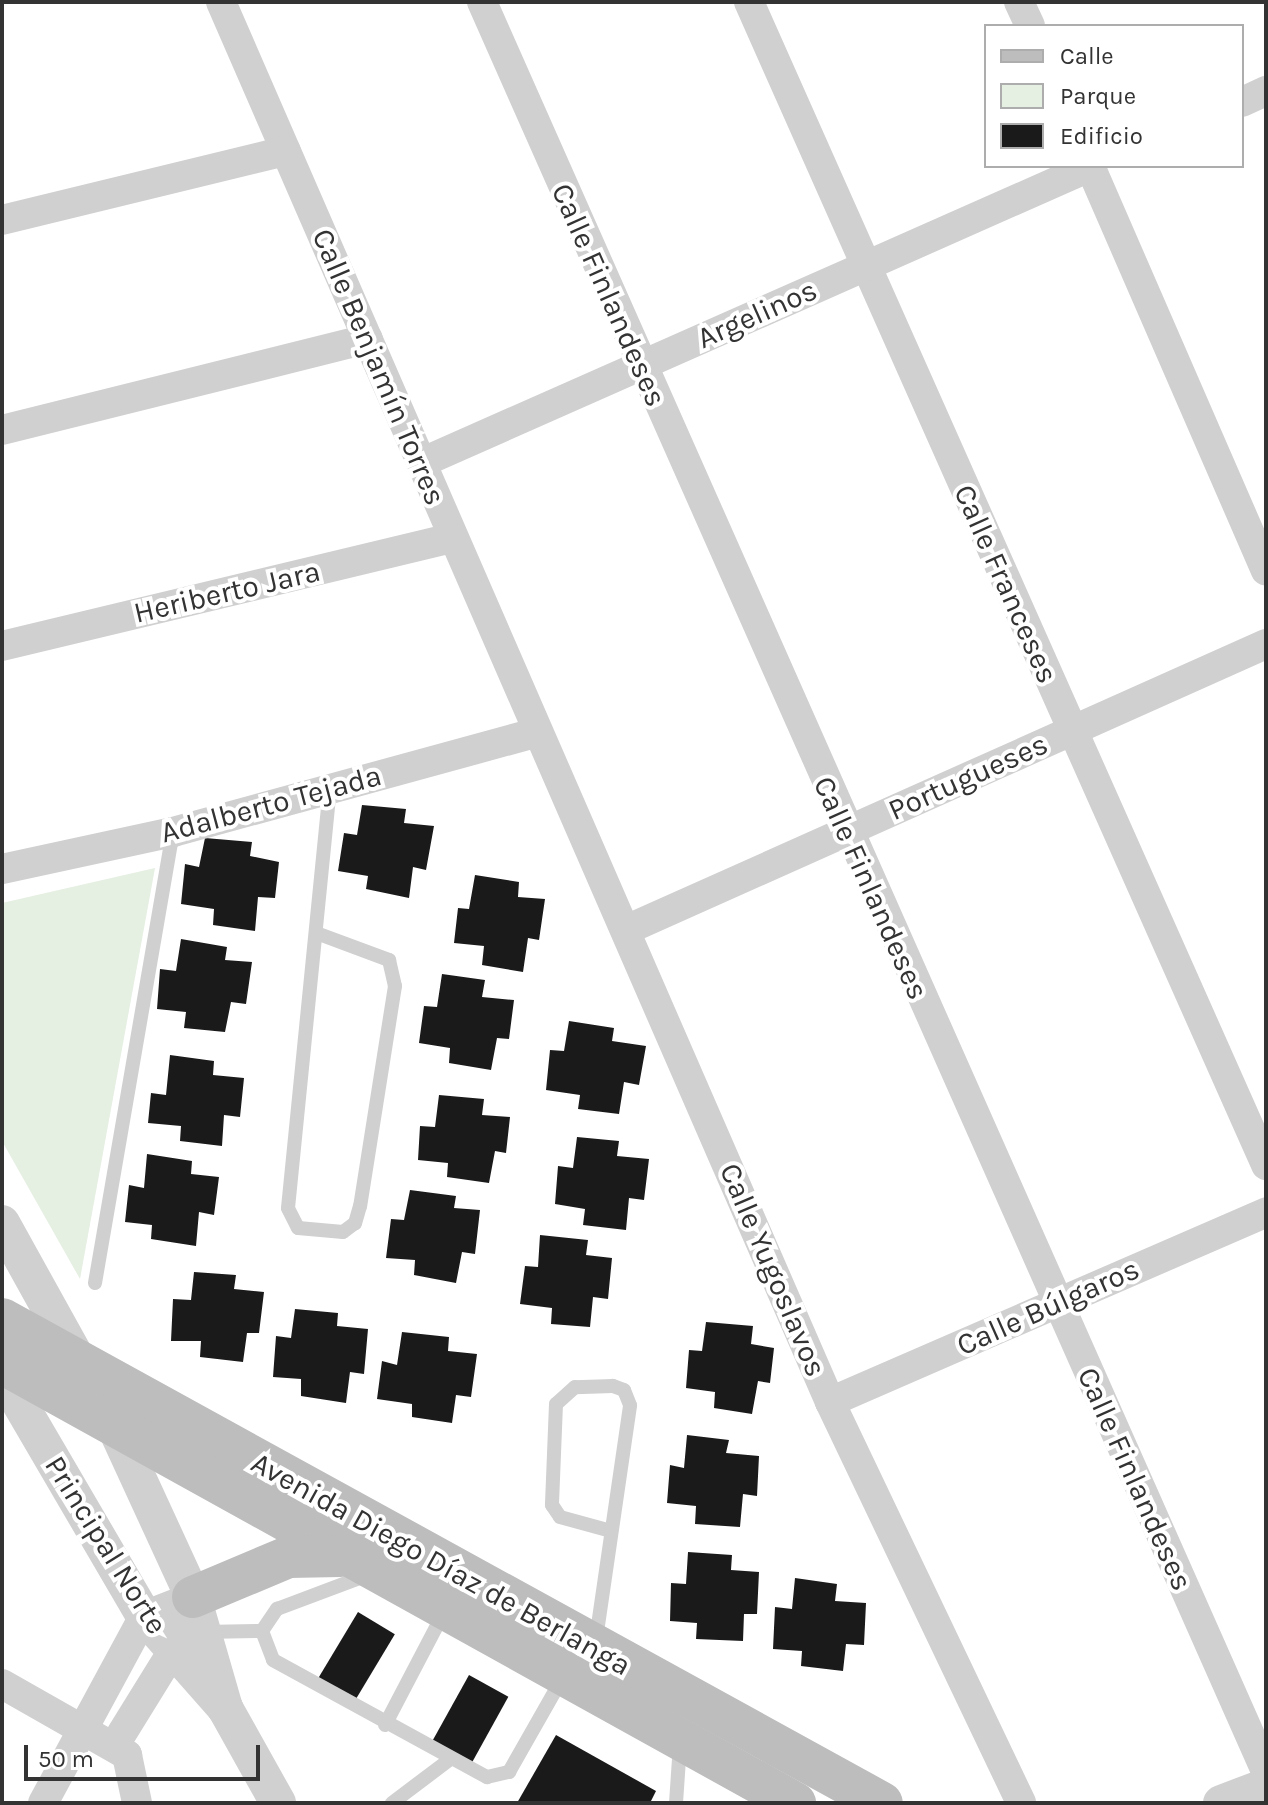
<!DOCTYPE html>
<meta charset="utf-8">
<style>
body{margin:0}
#map{position:relative;width:1268px;height:1805px;overflow:hidden;background:#fff;font-family:Karla,sans-serif}
div>[style]{position:absolute}
[style*='--x']{left:calc(var(--x)*1px);top:calc(var(--y)*1px);width:calc(var(--w)*1px);rotate:calc(var(--a)*1deg)}
.green>*{inset:0;background:#e5efe2}
.building>*{inset:0;background:#1a1a1a;transform-origin:0 0}
.service>*{height:14px;margin:-7px;padding:0 7px;transform-origin:7px;border-radius:7px;background:#d0d0d0}
.minor>*{height:30px;margin:-15px;padding:0 15px;transform-origin:15px;border-radius:15px;background:#d0d0d0}
.tertiary>*{height:36px;margin:-18px;padding:0 18px;transform-origin:18px;border-radius:18px;background:#d0d0d0}
.secondary>*{height:42px;margin:-21px;padding:0 21px;transform-origin:21px;border-radius:21px;background:#bdbdbd}
span{translate:-50% -50%;white-space:nowrap;text-align:center;line-height:1.15;-webkit-text-stroke:8px #fff;paint-order:stroke}
.street-label{font-size:30px;color:#333}
.frame{position:absolute;inset:0;border:4px solid #333;pointer-events:none}
.legend{position:absolute;left:984px;top:24px;width:260px;height:144px;box-sizing:border-box;background:#fff;border:2px solid #adadad;margin:0;padding:10px 14px;list-style:none;font-size:24px;color:#333}
.legend li{display:flex;align-items:center;gap:16px;height:40px}
.legend b{width:40px;border:2px solid #adadad}
.scale{position:absolute;left:24px;top:1745px;width:236px;height:36px;box-sizing:border-box;border:4px solid #333;border-top:0;padding-left:10px;font-size:24px;line-height:28px;white-space:nowrap;color:#333;-webkit-text-stroke:6px #fff;paint-order:stroke}
</style>
<div id="map">
<div class="green">
<i style="clip-path:polygon(155px 868px,80px 1279px,2px 1141px,2px 903px)"></i>
</div>
<div class="building">
<i style="clip-path:polygon(362px 805px,406px 809px,404px 823px,434px 826px,426px 870px,413px 867px,409px 898px,366px 889px,368px 876px,338px 871px,344px 833px,357px 835px)"></i>
<i style="clip-path:polygon(205px 838px,252px 842px,250px 856px,279px 862px,275px 898px,258px 897px,255px 931px,213px 925px,214px 909px,181px 904px,185px 864px,199px 867px)"></i>
<i style="clip-path:polygon(475px 875px,519px 882px,518px 897px,545px 899px,539px 940px,528px 938px,523px 972px,482px 965px,484px 946px,454px 943px,458px 908px,469px 909px)"></i>
<i style="clip-path:polygon(181px 939px,227px 947px,225px 960px,252px 962px,246px 1004px,231px 1002px,225px 1032px,184px 1028px,186px 1012px,157px 1009px,160px 969px,176px 971px)"></i>
<i style="clip-path:polygon(442px 974px,485px 980px,482px 997px,514px 1000px,509px 1039px,497px 1038px,491px 1070px,449px 1063px,450px 1048px,419px 1043px,424px 1006px,437px 1007px)"></i>
<i style="clip-path:polygon(569px 1021px,614px 1028px,612px 1041px,646px 1046px,639px 1085px,624px 1082px,619px 1114px,578px 1109px,580px 1095px,546px 1090px,550px 1050px,564px 1051px)"></i>
<i style="clip-path:polygon(170px 1055px,214px 1061px,213px 1075px,244px 1078px,240px 1117px,224px 1115px,222px 1146px,180px 1141px,181px 1126px,148px 1123px,151px 1093px,166px 1095px)"></i>
<i style="clip-path:polygon(439px 1095px,484px 1099px,482px 1115px,510px 1117px,506px 1153px,495px 1151px,489px 1183px,447px 1177px,448px 1163px,418px 1160px,420px 1126px,435px 1127px)"></i>
<i style="clip-path:polygon(577px 1137px,619px 1141px,617px 1156px,649px 1159px,644px 1200px,629px 1198px,626px 1230px,583px 1225px,585px 1209px,555px 1204px,558px 1166px,573px 1168px)"></i>
<i style="clip-path:polygon(147px 1154px,192px 1161px,191px 1174px,219px 1177px,214px 1215px,199px 1212px,196px 1246px,151px 1239px,152px 1225px,125px 1222px,129px 1185px,144px 1188px)"></i>
<i style="clip-path:polygon(410px 1190px,456px 1196px,454px 1208px,480px 1210px,475px 1254px,462px 1252px,456px 1283px,414px 1275px,415px 1260px,386px 1258px,391px 1219px,404px 1220px)"></i>
<i style="clip-path:polygon(540px 1235px,588px 1240px,586px 1255px,612px 1258px,608px 1299px,593px 1297px,590px 1327px,551px 1324px,552px 1308px,520px 1304px,525px 1266px,538px 1267px)"></i>
<i style="clip-path:polygon(194px 1272px,236px 1275px,234px 1289px,264px 1292px,259px 1333px,247px 1333px,243px 1362px,200px 1357px,201px 1341px,171px 1341px,173px 1299px,191px 1300px)"></i>
<i style="clip-path:polygon(295px 1309px,338px 1313px,337px 1326px,368px 1329px,364px 1374px,350px 1372px,346px 1403px,301px 1396px,301px 1379px,273px 1377px,276px 1336px,291px 1338px)"></i>
<i style="clip-path:polygon(706px 1322px,753px 1326px,751px 1344px,774px 1348px,770px 1383px,758px 1381px,752px 1414px,714px 1408px,715px 1392px,686px 1388px,689px 1350px,702px 1351px)"></i>
<i style="clip-path:polygon(402px 1332px,449px 1337px,448px 1351px,477px 1354px,471px 1397px,456px 1395px,452px 1423px,412px 1417px,412px 1404px,377px 1399px,382px 1361px,397px 1365px)"></i>
<i style="clip-path:polygon(687px 1435px,729px 1440px,726px 1453px,759px 1456px,757px 1496px,743px 1494px,740px 1527px,695px 1524px,696px 1506px,667px 1503px,670px 1465px,684px 1468px)"></i>
<i style="clip-path:polygon(688px 1552px,732px 1555px,731px 1570px,759px 1572px,757px 1614px,744px 1614px,743px 1641px,696px 1639px,697px 1623px,670px 1621px,671px 1583px,686px 1584px)"></i>
<i style="clip-path:polygon(795px 1578px,837px 1584px,835px 1601px,866px 1603px,864px 1645px,846px 1644px,843px 1671px,801px 1666px,802px 1651px,773px 1649px,775px 1607px,792px 1609px)"></i>
<i style="left:358px;top:1612px;width:43px;height:77px;rotate:31deg"></i>
<i style="left:469px;top:1675px;width:45px;height:77px;rotate:29deg"></i>
<i style="clip-path:polygon(556px 1735px,656px 1791px,650px 1803px,517px 1803px)"></i>
</div>
<div class="service">
<i style="--x:319;--y:934;--w:75;--a:20.4"></i>
<i style="--x:389;--y:960;--w:27;--a:77"></i>
<i style="--x:395;--y:986;--w:223;--a:99"></i>
<i style="--x:360;--y:1206;--w:18;--a:106"></i>
<i style="--x:355;--y:1223;--w:15;--a:143"></i>
<i style="--x:343;--y:1232;--w:45;--a:-174.9"></i>
<i style="--x:298;--y:1228;--w:22;--a:-117"></i>
<i style="--x:288;--y:1208;--w:422;--a:-84.3"></i>
<i style="--x:95;--y:1283;--w:458;--a:-80.2"></i>
<i style="--x:262;--y:1631;--w:27;--a:-56"></i>
<i style="--x:277;--y:1609;--w:99;--a:-20.6"></i>
<i style="--x:203;--y:1632;--w:59;--a:-1"></i>
<i style="--x:262;--y:1631;--w:31;--a:69"></i>
<i style="--x:273;--y:1660;--w:244;--a:28.7"></i>
<i style="--x:487;--y:1777;--w:23;--a:-13"></i>
<i style="--x:509;--y:1772;--w:109;--a:-60.4"></i>
<i style="--x:596;--y:1639;--w:236;--a:-81.7"></i>
<i style="--x:630;--y:1405;--w:16;--a:-112"></i>
<i style="--x:624;--y:1390;--w:12;--a:-160"></i>
<i style="--x:613;--y:1386;--w:38;--a:178"></i>
<i style="--x:575;--y:1387;--w:25;--a:138"></i>
<i style="--x:556;--y:1404;--w:101;--a:92.3"></i>
<i style="--x:552;--y:1505;--w:14;--a:56"></i>
<i style="--x:560;--y:1517;--w:53;--a:15.4"></i>
<i style="--x:385;--y:1725;--w:127;--a:-62.4"></i>
<i style="--x:392;--y:1803;--w:71;--a:-37"></i>
<i style="--x:676;--y:1803;--w:58;--a:-86.1"></i>
</div>
<div class="minor">
<i style="--x:221;--y:2;--w:1527;--a:66.49"></i>
<i style="--x:830;--y:1402;--w:444;--a:64.5"></i>
<i style="--x:482;--y:2;--w:1935;--a:66.1"></i>
<i style="--x:749;--y:2;--w:1273;--a:66.03"></i>
<i style="--x:1019;--y:2;--w:26;--a:65"></i>
<i style="--x:1242;--y:102;--w:26;--a:-25"></i>
<i style="--x:1090;--y:166;--w:441;--a:66.5"></i>
<i style="--x:2;--y:220;--w:292;--a:-13.7"></i>
<i style="--x:2;--y:430;--w:377;--a:-14"></i>
<i style="--x:423;--y:462;--w:732;--a:-23.87"></i>
<i style="--x:2;--y:646;--w:462;--a:-13.5"></i>
<i style="--x:2;--y:869;--w:175;--a:-12.2"></i>
<i style="--x:173;--y:832;--w:378;--a:-15.3"></i>
<i style="--x:626;--y:930;--w:701;--a:-24.08"></i>
<i style="--x:830;--y:1402;--w:476;--a:-23.5"></i>
<i style="--x:2;--y:1684;--w:144;--a:29.6"></i>
<i style="--x:127;--y:1755;--w:49;--a:78.2"></i>
<i style="--x:114;--y:1746;--w:114;--a:-58.3"></i>
<i style="--x:174;--y:1649;--w:55;--a:-69.9"></i>
<i style="--x:43;--y:1803;--w:213;--a:-61.6"></i>
<i style="--x:144;--y:1616;--w:53;--a:-21.2"></i>
</div>
<div class="tertiary">
<i style="--x:2;--y:1223;--w:229;--a:61"></i>
<i style="--x:113;--y:1423;--w:192;--a:65.3"></i>
<i style="--x:193;--y:1597;--w:116;--a:73.9"></i>
<i style="--x:2;--y:1373;--w:281;--a:59.7"></i>
<i style="--x:144;--y:1616;--w:123;--a:48.6"></i>
<i style="--x:225;--y:1708;--w:109;--a:60.8"></i>
<i style="--x:1221;--y:1803;--w:48;--a:-20.7"></i>
</div>
<div class="secondary">
<i style="--x:2;--y:1319;--w:1004;--a:28.81"></i>
<i style="--x:2;--y:1363;--w:907;--a:29.02"></i>
<i style="--x:193;--y:1597;--w:103;--a:-22.8"></i>
<i style="--x:288;--y:1557;--w:52;--a:-1.1"></i>
</div>
<div class="street-label">
<span style="left:609px;top:295px;rotate:66deg">Calle Finlandeses</span>
<span style="left:757px;top:314px;rotate:-24deg">Argelinos</span>
<span style="left:379px;top:367px;rotate:67deg">Calle Benjamín Torres</span>
<span style="left:1006px;top:584px;rotate:66deg">Calle Franceses</span>
<span style="left:227px;top:592px;rotate:-13deg">Heriberto Jara</span>
<span style="left:968px;top:777px;rotate:-24deg">Portugueses</span>
<span style="left:271px;top:804px;rotate:-15deg">Adalberto Tejada</span>
<span style="left:871px;top:888px;rotate:66deg">Calle Finlandeses</span>
<span style="left:773px;top:1270px;rotate:67deg">Calle Yugoslavos</span>
<span style="left:1048px;top:1307px;rotate:-24deg">Calle Búlgaros</span>
<span style="left:1135px;top:1479px;rotate:66deg">Calle Finlandeses</span>
<span style="left:106px;top:1545px;rotate:58deg">Principal Norte</span>
<span style="left:441px;top:1564px;rotate:29deg">Avenida Diego Díaz de Berlanga</span>
</div>
<div class="frame"></div>
<ul class="legend">
<li><b style="height:10px;background:#bdbdbd"></b>Calle</li>
<li><b style="height:22px;background:#e5efe2"></b>Parque</li>
<li><b style="height:22px;background:#1a1a1a"></b>Edificio</li>
</ul>
<div class="scale">50 m</div>
</div>
